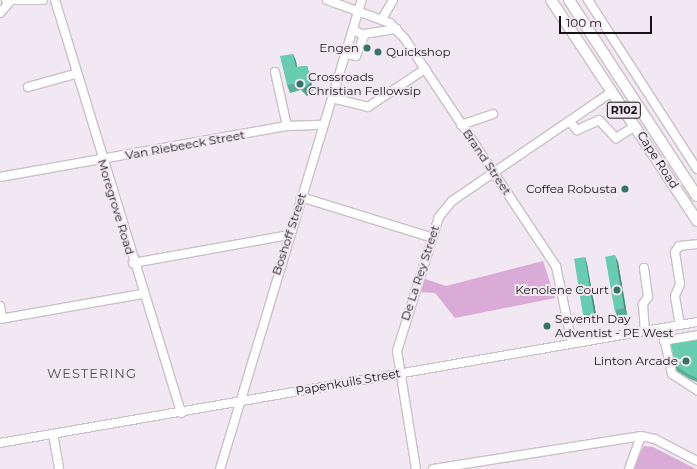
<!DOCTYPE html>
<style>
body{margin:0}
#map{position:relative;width:697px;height:469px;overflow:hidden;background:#f2e8f1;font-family:Montserrat,sans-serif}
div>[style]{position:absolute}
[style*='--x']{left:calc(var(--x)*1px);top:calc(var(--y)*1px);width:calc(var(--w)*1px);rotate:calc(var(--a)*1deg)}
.green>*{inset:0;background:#daabd6}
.roads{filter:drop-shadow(1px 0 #cac0c8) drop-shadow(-1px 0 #cac0c8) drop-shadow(0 1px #cac0c8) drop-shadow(0 -1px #cac0c8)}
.minor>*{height:8px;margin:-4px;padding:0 4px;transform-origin:4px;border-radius:4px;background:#fff}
.major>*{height:10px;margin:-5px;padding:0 5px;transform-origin:5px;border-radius:5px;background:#fff}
.wall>*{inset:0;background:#59af96}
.shaded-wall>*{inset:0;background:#498f7a}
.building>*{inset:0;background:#68ccae;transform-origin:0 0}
.dots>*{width:11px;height:11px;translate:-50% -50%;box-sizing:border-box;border:2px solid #f2e8f1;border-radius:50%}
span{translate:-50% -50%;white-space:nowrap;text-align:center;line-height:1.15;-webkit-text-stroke:4px #f2e8f1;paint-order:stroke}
.shield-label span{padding:1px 3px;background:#f2e8f1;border:1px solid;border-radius:3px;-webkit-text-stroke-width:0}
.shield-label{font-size:11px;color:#171417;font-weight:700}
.poi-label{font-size:12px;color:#171417}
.right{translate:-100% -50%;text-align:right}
.left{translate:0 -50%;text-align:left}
.street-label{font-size:12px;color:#171417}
.neighbourhood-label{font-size:13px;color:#564d55;letter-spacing:1px}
.scale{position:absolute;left:559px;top:16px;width:93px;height:18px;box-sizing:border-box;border:2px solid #171417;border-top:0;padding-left:5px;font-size:12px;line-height:14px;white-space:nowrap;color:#171417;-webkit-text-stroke:3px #f2e8f1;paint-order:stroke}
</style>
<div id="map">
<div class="green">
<i style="clip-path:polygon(543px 261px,555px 298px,455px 318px,435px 293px,417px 292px,422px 278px,446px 286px)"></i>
<i style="clip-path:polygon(644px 446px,653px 447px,696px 469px,632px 469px)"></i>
</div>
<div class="roads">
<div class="minor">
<i style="--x:6;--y:0;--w:37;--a:0"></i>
<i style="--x:55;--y:0;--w:432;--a:73"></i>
<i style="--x:327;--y:0;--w:67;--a:20.1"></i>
<i style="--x:390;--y:23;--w:22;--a:47"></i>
<i style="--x:405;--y:39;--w:273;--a:56.4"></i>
<i style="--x:556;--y:266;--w:79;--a:78.3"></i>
<i style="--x:588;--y:0;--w:201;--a:57.2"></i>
<i style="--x:0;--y:13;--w:15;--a:-48"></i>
<i style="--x:382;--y:19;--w:22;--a:-60"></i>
<i style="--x:364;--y:34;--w:33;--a:-9"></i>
<i style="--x:345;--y:54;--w:11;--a:10"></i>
<i style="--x:356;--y:56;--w:22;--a:-68"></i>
<i style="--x:364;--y:36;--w:13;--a:-148"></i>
<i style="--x:275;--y:72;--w:55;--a:77.5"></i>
<i style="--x:28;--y:87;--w:49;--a:-15.5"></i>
<i style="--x:332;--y:98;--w:37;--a:14"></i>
<i style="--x:368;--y:107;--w:69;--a:-33.7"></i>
<i style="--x:569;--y:121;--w:12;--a:48"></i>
<i style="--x:577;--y:130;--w:24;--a:-24"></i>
<i style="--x:599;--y:120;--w:25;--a:47"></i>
<i style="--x:616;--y:138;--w:22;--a:-32"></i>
<i style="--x:461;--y:125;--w:34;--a:-19"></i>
<i style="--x:0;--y:177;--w:291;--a:-10.1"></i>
<i style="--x:287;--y:126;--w:36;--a:-2"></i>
<i style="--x:301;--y:197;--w:135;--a:17.2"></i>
<i style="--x:133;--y:263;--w:158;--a:-10.2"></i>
<i style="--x:644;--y:268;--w:29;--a:82"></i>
<i style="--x:648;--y:297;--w:9;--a:126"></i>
<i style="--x:643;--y:304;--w:27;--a:86"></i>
<i style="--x:0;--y:306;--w:13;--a:81"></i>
<i style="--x:0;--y:319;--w:144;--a:-10"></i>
<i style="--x:680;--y:325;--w:29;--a:-100"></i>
<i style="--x:675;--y:296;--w:13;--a:-67"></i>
<i style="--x:680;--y:284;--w:32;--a:-99"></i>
<i style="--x:675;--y:252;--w:7;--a:-56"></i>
<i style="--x:679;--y:246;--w:18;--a:-6"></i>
<i style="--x:662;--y:328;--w:47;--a:77.7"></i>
<i style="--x:672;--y:374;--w:30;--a:33"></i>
<i style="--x:664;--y:341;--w:34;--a:-10"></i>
<i style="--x:53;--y:434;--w:36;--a:80"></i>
<i style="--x:0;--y:443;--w:707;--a:-9.85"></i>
<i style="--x:220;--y:469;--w:490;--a:-73.2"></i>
<i style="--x:416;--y:469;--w:120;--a:-99.1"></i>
<i style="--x:397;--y:351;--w:140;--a:-72.6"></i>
<i style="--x:439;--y:217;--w:21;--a:-51"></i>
<i style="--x:452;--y:201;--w:194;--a:-34.3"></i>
<i style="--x:433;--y:469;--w:211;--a:-9"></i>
<i style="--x:641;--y:436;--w:14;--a:12"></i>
<i style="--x:655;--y:439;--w:47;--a:27.6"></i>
<i style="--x:629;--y:469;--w:35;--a:-70"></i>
</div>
<div class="major">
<i style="--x:551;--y:0;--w:265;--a:56.5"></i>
<i style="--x:569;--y:0;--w:234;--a:56.9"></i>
</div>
</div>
<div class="wall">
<i style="clip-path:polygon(293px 54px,296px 61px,297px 67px,307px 66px,309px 73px,313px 90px,307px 96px,301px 90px,290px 93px,287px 85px)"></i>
<i style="clip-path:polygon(585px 257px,587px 264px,597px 320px,587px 322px,584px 315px)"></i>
<i style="clip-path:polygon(618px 262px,627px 315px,617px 317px,615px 310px)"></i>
<i style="clip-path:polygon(697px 340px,697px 382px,690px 379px,677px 371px,675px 365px)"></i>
</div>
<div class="shaded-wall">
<i style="clip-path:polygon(293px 54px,296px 61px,298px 75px,296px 67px)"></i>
<i style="clip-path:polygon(307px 66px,309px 73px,313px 90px,307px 96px,304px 89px)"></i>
<i style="clip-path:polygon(615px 255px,618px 262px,627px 315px,624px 308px)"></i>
<i style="clip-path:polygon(585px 257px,587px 264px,597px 320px,594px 313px)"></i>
</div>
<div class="building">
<i style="clip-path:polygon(293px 54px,296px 67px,307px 66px,311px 82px,304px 89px,298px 83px,287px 85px,280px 56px)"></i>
<i style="left:615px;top:255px;width:54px;height:10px;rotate:80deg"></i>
<i style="left:585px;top:257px;width:57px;height:11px;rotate:81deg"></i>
<i style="clip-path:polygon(697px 340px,697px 378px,688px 374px,675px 365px,671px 344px)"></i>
</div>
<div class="dots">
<i style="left:367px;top:48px;background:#357461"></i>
<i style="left:378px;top:52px;background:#357461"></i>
<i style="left:300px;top:84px;background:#357461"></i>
<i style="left:625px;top:189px;background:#357461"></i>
<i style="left:617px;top:290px;background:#357461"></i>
<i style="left:547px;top:326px;background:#357461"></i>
<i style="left:686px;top:361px;background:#357461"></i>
</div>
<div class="shield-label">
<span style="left:624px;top:110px">R102</span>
</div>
<div class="poi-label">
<span class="right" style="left:359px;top:48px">Engen</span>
<span class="left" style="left:386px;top:52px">Quickshop</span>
<span class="left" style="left:308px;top:84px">Crossroads<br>Christian Fellowsip</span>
<span class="right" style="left:617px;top:189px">Coffea Robusta</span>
<span class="right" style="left:609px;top:290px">Kenolene Court</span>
<span class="left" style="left:555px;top:326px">Seventh Day<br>Adventist - PE West</span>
<span class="right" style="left:678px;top:361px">Linton Arcade</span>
</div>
<div class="street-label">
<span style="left:185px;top:145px;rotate:-10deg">Van Riebeeck Street</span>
<span style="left:658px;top:160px;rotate:57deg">Cape Road</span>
<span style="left:487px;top:162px;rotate:56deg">Brand Street</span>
<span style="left:116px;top:207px;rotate:73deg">Moregrove Road</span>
<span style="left:289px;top:234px;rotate:-72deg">Boshoff Street</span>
<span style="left:420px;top:273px;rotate:-72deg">De La Rey Street</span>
<span style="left:348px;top:382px;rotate:-10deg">Papenkuils Street</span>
</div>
<div class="neighbourhood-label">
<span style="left:92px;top:373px">WESTERING</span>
</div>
<div class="scale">100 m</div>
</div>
